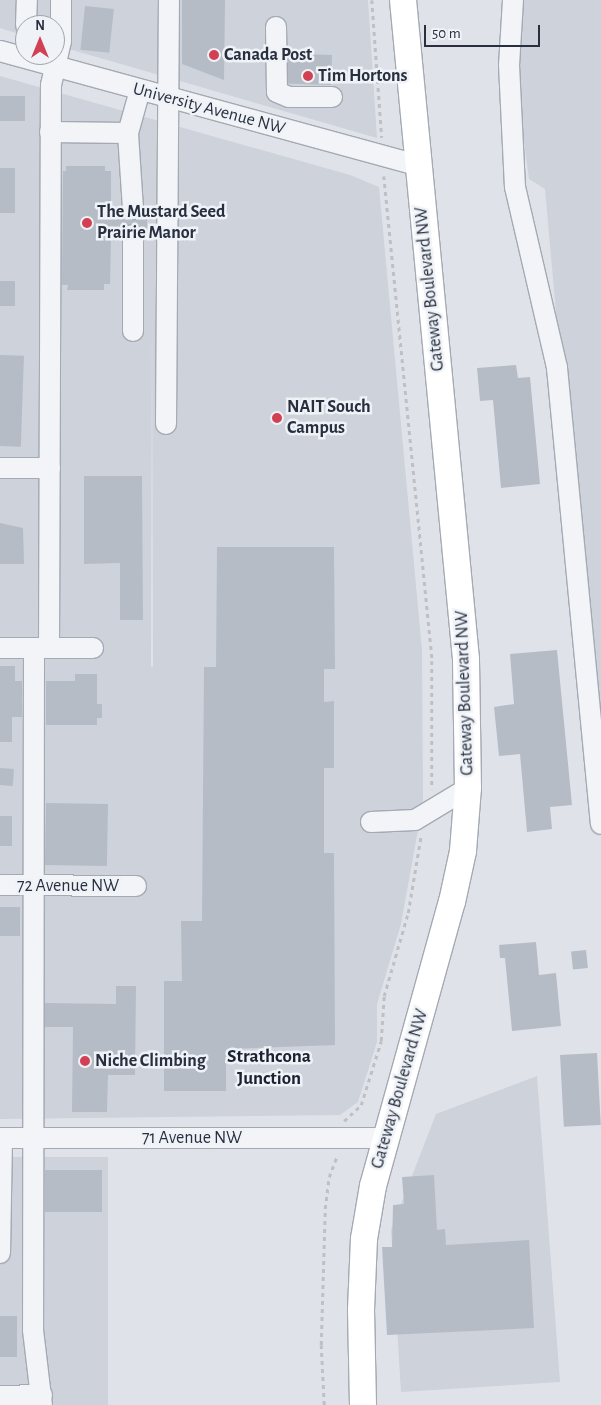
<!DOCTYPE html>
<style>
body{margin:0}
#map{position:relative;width:601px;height:1405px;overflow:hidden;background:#dfe3e9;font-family:"Alegreya Sans",sans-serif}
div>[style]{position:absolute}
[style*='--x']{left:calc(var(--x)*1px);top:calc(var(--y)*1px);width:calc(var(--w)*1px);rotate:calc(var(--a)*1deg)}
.built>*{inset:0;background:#cdd2db;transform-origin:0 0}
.building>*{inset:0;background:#b6bcc6;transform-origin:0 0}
.path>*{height:2.5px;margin-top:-1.25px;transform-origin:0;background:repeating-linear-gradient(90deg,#bdc1c7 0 4px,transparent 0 8px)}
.roads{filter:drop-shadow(1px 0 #a4aab3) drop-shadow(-1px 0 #a4aab3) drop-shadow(0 1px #a4aab3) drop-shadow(0 -1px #a4aab3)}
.minor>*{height:20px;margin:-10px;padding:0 10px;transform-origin:10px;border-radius:10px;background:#f2f4f7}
.major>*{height:26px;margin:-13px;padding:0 13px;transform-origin:13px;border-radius:13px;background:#fff}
.dots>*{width:14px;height:14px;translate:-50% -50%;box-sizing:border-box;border:2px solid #eff2f6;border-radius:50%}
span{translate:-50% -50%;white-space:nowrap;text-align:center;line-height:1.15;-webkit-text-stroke:5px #eff2f6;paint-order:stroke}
.poi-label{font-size:18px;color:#283040;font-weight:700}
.left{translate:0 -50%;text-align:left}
.street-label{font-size:18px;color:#283040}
.neighbourhood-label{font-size:19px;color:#1a2131;font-weight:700}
.north{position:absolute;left:15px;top:15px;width:50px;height:50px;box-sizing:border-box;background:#eff2f6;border:1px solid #9fa4ad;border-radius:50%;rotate:0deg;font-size:14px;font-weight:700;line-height:20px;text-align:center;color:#283040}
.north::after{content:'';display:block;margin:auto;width:18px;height:22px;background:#d24054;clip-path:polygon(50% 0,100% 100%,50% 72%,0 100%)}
.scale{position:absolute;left:424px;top:25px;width:116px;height:22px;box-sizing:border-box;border:2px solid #283040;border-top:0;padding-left:6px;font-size:15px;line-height:18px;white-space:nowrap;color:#283040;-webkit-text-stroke:4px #eff2f6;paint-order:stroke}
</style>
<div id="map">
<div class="built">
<i style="clip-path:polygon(0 0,368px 0,377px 138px,55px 45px,55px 25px,25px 25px,25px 36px,0 28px)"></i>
<i style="clip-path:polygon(505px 0,601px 0,601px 816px,545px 189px,529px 179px)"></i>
<i style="clip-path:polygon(evenodd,0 76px,350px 175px,379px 187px,422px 650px,423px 802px,401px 924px,377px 1004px,377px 1042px,358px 1102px,340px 1115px,0 1119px,0 76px,152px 306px,153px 667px,151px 667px,152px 306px)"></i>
<i style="clip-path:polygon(537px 1076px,560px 1382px,401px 1392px,391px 1230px,436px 1114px)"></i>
<i style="left:0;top:1157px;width:108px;height:248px"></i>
</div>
<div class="building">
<i style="clip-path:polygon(182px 0,225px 0,224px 80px,182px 64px)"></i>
<i style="left:85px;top:6px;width:29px;height:44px;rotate:6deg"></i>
<i style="left:332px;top:55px;width:30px;height:44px;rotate:92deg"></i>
<i style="left:0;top:96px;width:25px;height:25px"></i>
<i style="clip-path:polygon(66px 166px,105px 166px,105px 171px,111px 171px,111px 208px,121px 209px,127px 219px,139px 219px,147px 209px,147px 235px,133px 223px,123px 229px,121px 235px,111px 238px,110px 284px,104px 284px,104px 290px,67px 290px,68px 285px,62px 285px,63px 171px,66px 171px)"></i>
<i style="left:0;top:168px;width:15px;height:45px"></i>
<i style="left:0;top:281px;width:15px;height:25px"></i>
<i style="left:0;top:355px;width:24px;height:91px;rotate:2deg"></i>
<i style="clip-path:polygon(516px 365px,518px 378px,530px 377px,540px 484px,501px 488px,493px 400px,480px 401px,477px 368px)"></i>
<i style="clip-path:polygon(84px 476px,142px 476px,143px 620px,120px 620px,120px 563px,84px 564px)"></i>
<i style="clip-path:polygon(0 523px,23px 528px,24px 564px,0 564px)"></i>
<i style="clip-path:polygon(217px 547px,334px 547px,335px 669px,324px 669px,324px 702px,334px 701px,334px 768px,324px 768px,324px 853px,334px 853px,335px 1045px,226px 1049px,226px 1091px,164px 1091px,164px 981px,182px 981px,181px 921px,202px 921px,204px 667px,216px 667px)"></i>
<i style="clip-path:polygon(557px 650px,572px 805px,550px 807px,552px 829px,527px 832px,520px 754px,499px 756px,494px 707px,514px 704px,510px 654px)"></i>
<i style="clip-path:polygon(0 666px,15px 666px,15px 681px,22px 681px,22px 717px,12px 717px,12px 742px,0 742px)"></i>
<i style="clip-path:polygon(75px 674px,97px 674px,97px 704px,102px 704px,102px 718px,97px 718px,97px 725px,46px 725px,46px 681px,75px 681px)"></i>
<i style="left:0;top:768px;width:14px;height:17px;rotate:4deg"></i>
<i style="left:46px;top:803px;width:62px;height:62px;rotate:1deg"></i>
<i style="left:0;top:816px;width:12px;height:30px"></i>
<i style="left:0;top:907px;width:20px;height:29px"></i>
<i style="clip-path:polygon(536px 942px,539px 975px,556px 973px,561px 1026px,512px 1031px,505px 958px,500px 958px,499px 945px)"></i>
<i style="left:586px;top:950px;width:18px;height:15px;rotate:84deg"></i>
<i style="clip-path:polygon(116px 986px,136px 986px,135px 1075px,108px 1075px,107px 1112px,72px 1112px,73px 1027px,45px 1027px,45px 1003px,116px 1004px)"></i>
<i style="left:597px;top:1053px;width:72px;height:37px;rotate:87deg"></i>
<i style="left:45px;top:1170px;width:57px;height:42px"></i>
<i style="clip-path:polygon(434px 1175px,437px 1230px,445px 1229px,446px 1245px,529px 1240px,534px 1328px,387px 1335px,382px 1247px,392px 1247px,393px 1205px,404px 1204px,402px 1177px)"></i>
<i style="left:0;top:1316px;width:17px;height:41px"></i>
</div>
<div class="path">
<i style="--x:372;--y:0;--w:138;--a:85.9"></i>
<i style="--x:384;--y:176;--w:487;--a:84.3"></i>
<i style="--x:432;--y:661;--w:128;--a:90"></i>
<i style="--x:344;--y:1121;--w:23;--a:-43"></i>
<i style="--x:361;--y:1105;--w:67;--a:-72.6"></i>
<i style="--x:381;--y:1041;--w:45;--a:-86.2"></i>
<i style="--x:384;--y:996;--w:86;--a:-73.9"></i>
<i style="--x:408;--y:913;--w:79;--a:-80.5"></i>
<i style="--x:324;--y:1405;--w:60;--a:-92.9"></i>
<i style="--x:321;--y:1345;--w:136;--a:-88.3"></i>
<i style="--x:325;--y:1209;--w:32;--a:-83"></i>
<i style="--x:329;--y:1177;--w:22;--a:-69"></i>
</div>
<div class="roads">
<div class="minor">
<i style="--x:513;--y:0;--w:65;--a:93.5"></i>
<i style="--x:509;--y:65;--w:122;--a:87.2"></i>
<i style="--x:515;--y:187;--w:186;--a:76.9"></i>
<i style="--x:557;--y:368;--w:458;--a:84.5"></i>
<i style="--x:26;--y:25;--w:25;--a:-88"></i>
<i style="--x:276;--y:27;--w:65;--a:89.1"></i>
<i style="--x:277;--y:92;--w:13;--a:23"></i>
<i style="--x:289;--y:97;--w:43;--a:0"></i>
<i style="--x:0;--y:51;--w:433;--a:15.3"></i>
<i style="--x:50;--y:132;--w:78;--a:0.7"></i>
<i style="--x:133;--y:209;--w:76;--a:-93.8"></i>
<i style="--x:128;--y:133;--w:45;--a:-74.4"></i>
<i style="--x:133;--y:235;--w:96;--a:90"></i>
<i style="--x:166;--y:424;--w:424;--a:-89.6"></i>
<i style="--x:0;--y:468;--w:50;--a:0"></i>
<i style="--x:0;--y:648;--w:93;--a:0"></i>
<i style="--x:34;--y:648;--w:682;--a:90.08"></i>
<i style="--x:33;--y:1330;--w:76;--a:83.2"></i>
<i style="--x:49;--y:648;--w:563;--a:-89.8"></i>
<i style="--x:51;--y:85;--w:45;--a:-77.2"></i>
<i style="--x:61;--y:41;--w:41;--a:-90"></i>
<i style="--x:371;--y:822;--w:44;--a:-2.6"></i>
<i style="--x:415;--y:820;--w:62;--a:-31.1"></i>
<i style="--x:0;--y:885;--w:136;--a:0.4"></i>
<i style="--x:0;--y:1138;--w:384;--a:0"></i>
<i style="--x:0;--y:1253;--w:115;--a:-89"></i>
<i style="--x:0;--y:1396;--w:42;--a:-1.4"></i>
</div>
<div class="major">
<i style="--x:363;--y:1405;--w:95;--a:-91.2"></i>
<i style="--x:361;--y:1310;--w:71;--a:-87.6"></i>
<i style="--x:364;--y:1239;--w:54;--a:-80.4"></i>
<i style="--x:373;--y:1186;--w:295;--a:-74.5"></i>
<i style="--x:452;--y:902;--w:52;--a:-77.8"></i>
<i style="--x:463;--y:851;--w:63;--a:-85.5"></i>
<i style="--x:468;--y:788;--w:129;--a:-90.9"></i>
<i style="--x:466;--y:659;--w:662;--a:-95.46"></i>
</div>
</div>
<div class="dots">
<i style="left:214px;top:55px;background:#d24054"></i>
<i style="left:308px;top:76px;background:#d24054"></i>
<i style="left:87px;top:223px;background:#d24054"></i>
<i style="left:277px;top:418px;background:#d24054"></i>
<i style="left:85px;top:1061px;background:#d24054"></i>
</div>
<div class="poi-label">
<span class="left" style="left:224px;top:55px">Canada Post</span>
<span class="left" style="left:318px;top:76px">Tim Hortons</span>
<span class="left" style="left:97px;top:223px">The Mustard Seed<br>Prairie Manor</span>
<span class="left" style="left:287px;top:418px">NAIT Souch<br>Campus</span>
<span class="left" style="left:95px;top:1061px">Niche Climbing</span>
</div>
<div class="street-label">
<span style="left:209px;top:109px;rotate:15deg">University Avenue NW</span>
<span style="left:430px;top:289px;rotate:-96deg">Gateway Boulevard NW</span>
<span style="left:465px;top:693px;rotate:-92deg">Gateway Boulevard NW</span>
<span style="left:68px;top:886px">72 Avenue NW</span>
<span style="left:400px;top:1089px;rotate:-74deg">Gateway Boulevard NW</span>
<span style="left:192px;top:1138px">71 Avenue NW</span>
</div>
<div class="neighbourhood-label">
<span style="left:269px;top:1068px">Strathcona<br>Junction</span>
</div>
<div class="north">N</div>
<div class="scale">50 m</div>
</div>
